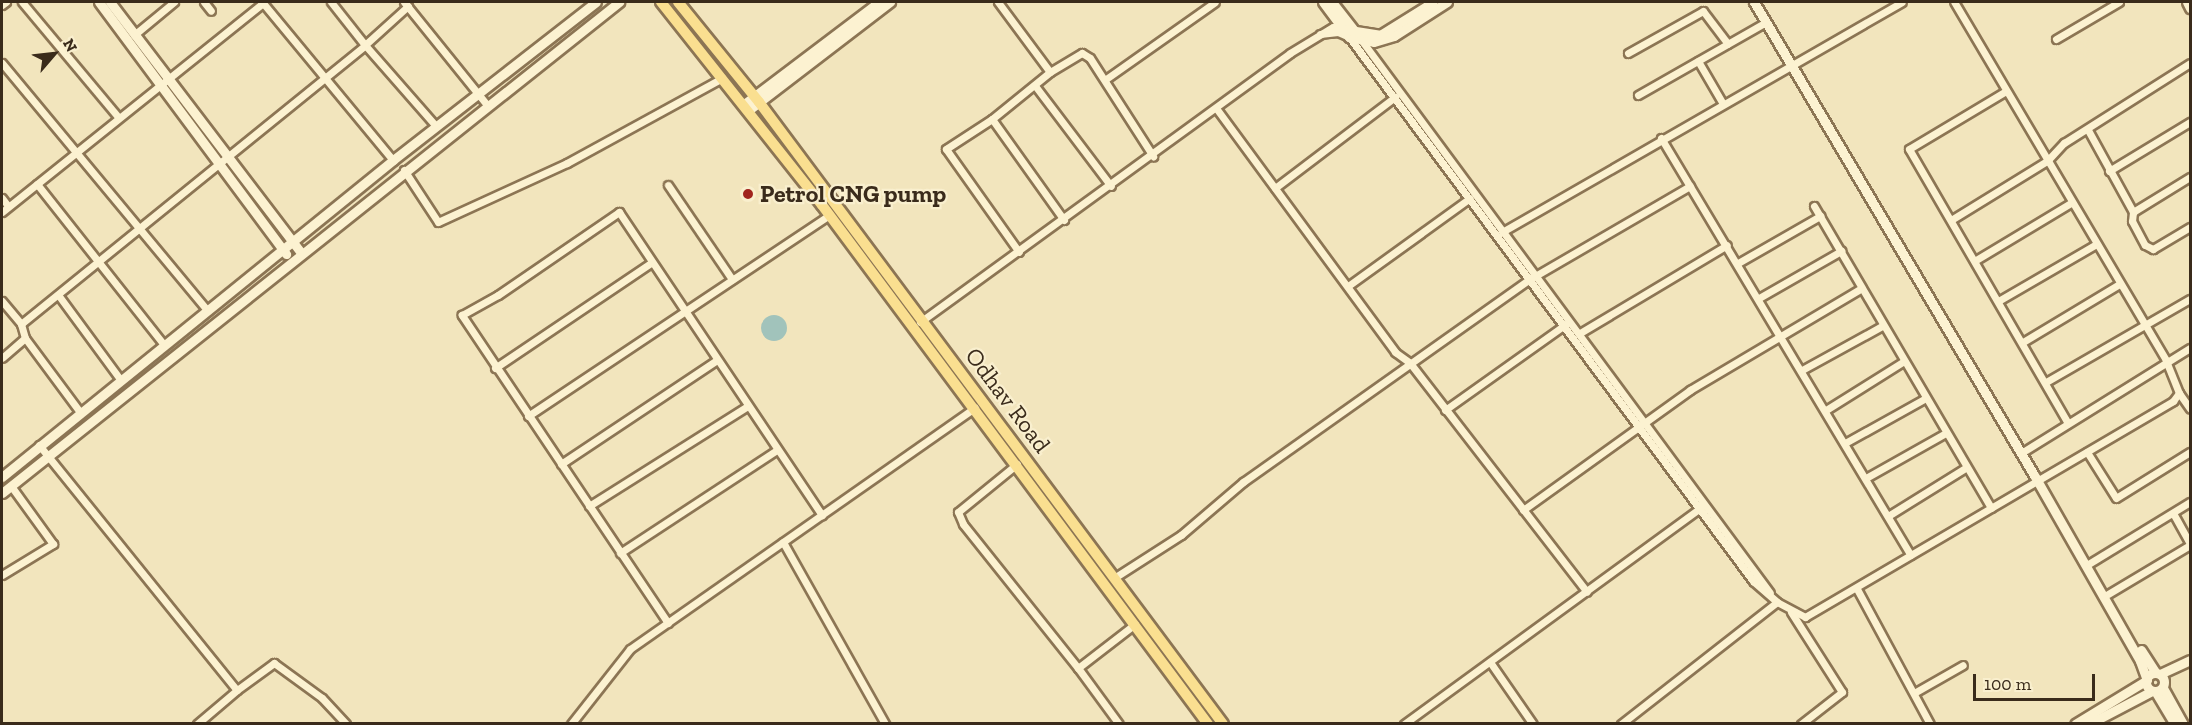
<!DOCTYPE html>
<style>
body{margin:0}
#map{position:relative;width:2192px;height:725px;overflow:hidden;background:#f2e5bd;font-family:"Zilla Slab",serif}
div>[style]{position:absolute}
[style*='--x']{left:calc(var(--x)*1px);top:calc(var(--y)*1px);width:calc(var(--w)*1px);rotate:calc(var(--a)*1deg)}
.water>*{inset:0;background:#a1c3bb}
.round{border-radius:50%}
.roads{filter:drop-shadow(2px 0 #8c7554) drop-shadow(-2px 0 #8c7554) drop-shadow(0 2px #8c7554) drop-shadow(0 -2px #8c7554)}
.street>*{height:7px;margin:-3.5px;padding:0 3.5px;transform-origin:3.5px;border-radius:3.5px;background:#fcf2d1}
.secondary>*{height:9px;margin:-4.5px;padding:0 4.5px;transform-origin:4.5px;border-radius:4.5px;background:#fcf2d1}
.secondary>.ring{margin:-4.5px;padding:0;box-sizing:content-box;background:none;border:9px solid #fcf2d1;border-radius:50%}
.primary>*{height:10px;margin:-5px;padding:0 5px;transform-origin:5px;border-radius:5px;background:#fadf90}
.dots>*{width:16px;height:16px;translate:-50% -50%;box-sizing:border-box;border:3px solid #f9efce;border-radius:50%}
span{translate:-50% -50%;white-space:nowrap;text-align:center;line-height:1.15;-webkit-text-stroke:4.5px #f9efce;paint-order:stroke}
.poi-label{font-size:24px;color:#3a2b1b;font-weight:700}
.left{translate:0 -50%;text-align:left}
.street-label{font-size:24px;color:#3a2b1b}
.frame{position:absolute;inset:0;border:3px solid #3a2b1b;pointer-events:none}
.north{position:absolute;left:24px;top:24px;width:60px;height:60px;-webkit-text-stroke:4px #f9efce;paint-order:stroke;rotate:62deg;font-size:16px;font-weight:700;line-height:24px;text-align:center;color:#3a2b1b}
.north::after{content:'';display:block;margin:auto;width:21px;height:27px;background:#3a2b1b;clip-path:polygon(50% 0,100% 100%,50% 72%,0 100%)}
.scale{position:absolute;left:1973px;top:674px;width:122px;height:27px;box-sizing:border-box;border:3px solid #3a2b1b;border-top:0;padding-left:8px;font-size:18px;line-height:21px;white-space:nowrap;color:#3a2b1b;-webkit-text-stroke:4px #f9efce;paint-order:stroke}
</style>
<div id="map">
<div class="water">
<i class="round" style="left:761px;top:315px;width:26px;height:26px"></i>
</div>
<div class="roads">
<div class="street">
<i style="--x:22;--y:2;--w:150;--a:50.1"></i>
<i style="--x:204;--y:2;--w:11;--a:52"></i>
<i style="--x:404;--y:2;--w:132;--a:51.1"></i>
<i style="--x:998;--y:2;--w:87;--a:53.4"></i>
<i style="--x:2;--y:5;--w:5;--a:-37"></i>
<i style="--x:408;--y:6;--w:58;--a:137.8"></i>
<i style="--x:365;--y:45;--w:108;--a:48.8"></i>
<i style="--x:1320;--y:34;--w:18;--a:-6"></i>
<i style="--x:1338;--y:32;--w:12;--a:24"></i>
<i style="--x:1349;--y:37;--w:678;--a:53.4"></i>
<i style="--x:1753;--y:581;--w:32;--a:41"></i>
<i style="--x:1777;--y:602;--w:32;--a:28"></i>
<i style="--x:1805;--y:617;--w:427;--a:-30.4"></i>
<i style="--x:2173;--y:401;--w:10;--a:-53"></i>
<i style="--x:2179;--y:393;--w:35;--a:-112"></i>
<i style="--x:2166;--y:360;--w:416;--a:-120.6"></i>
<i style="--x:134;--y:35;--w:52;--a:-39.5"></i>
<i style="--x:2056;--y:39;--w:73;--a:-30.4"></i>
<i style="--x:1362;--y:41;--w:686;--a:53.53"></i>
<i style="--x:1628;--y:53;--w:86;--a:-29.2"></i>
<i style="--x:1703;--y:11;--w:41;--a:52.9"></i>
<i style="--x:1698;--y:61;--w:48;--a:59.7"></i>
<i style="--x:2;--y:63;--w:321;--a:50.3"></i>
<i style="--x:1106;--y:79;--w:133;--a:-35.2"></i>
<i style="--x:1036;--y:87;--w:124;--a:52.9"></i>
<i style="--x:2006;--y:91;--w:113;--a:149.1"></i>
<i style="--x:1909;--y:149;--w:317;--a:59.9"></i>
<i style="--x:1638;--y:95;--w:147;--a:-29.7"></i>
<i style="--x:1216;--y:108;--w:303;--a:53.7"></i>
<i style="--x:1395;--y:352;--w:19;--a:36"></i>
<i style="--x:1410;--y:363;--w:289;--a:52.3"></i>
<i style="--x:992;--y:119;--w:55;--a:146.9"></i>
<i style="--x:946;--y:149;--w:126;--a:54.7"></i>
<i style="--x:2088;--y:130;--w:94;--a:61.2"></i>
<i style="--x:2133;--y:212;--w:9;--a:96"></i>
<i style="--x:2132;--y:221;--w:27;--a:62"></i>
<i style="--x:2145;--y:245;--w:9;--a:27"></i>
<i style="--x:2153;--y:249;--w:43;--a:-30.7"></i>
<i style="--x:1661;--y:138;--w:486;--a:59.1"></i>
<i style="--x:404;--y:170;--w:62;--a:56.8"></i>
<i style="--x:438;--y:222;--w:142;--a:-24.6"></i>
<i style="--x:567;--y:163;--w:177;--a:-28.7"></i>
<i style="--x:2109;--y:171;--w:95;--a:-31.2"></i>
<i style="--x:37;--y:184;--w:205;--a:51.7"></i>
<i style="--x:668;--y:185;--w:114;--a:55.8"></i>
<i style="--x:1275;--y:188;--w:151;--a:-37.2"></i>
<i style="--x:2;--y:198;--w:10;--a:53"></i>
<i style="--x:1814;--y:206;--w:350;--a:59.6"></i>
<i style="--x:2;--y:212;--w:334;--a:-38.7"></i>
<i style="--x:263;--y:3;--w:204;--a:50.4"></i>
<i style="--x:2133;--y:212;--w:67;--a:-31.6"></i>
<i style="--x:1064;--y:220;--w:124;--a:-125.5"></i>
<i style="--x:992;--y:119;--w:75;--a:-39"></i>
<i style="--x:1050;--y:72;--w:37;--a:-31"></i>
<i style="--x:1082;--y:53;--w:9;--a:32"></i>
<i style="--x:1090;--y:58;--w:117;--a:57.3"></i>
<i style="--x:1951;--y:220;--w:113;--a:-31.6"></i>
<i style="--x:2047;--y:161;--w:25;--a:-47"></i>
<i style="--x:2064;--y:143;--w:149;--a:-32.4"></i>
<i style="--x:1502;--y:232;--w:461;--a:-29.9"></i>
<i style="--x:1976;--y:260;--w:111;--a:-31"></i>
<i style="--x:1738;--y:263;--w:95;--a:-29.8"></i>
<i style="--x:1348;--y:286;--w:150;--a:-35.8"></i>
<i style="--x:59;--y:296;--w:103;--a:53.7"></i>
<i style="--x:1759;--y:298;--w:95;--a:-29.8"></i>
<i style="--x:2000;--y:300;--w:110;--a:-30.1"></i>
<i style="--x:2;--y:301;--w:30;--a:50"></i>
<i style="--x:21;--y:324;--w:15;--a:74"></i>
<i style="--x:25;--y:338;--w:30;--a:139"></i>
<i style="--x:920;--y:322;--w:457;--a:-36"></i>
<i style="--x:1290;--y:53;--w:50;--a:-31.2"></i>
<i style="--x:1333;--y:27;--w:9;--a:13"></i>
<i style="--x:21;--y:324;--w:443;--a:-39"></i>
<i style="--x:365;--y:45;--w:55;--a:-128.3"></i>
<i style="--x:1580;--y:333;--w:171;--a:-30.9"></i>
<i style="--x:25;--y:338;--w:92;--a:53.4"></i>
<i style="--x:2023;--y:342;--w:111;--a:-31"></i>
<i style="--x:495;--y:368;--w:189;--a:-34"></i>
<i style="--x:1802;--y:370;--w:91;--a:-28.8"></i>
<i style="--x:2046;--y:382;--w:166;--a:-30"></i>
<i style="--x:2179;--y:393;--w:19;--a:55"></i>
<i style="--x:1445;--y:410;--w:148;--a:-35.4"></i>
<i style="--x:1826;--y:410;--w:92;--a:-32.1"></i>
<i style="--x:528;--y:416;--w:362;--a:-33.7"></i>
<i style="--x:1845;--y:443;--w:90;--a:-29.1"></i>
<i style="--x:39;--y:445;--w:315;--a:51.1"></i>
<i style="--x:237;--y:690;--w:46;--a:-36.1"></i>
<i style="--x:274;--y:663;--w:59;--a:36.1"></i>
<i style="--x:322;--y:698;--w:35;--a:47"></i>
<i style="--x:2026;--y:450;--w:193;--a:-31.9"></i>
<i style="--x:2087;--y:452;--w:54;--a:57.8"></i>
<i style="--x:2116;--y:498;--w:87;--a:-31.9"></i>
<i style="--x:561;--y:464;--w:187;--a:-33.7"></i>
<i style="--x:1017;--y:464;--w:76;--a:140.9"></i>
<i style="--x:958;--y:512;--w:13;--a:67"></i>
<i style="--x:963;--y:524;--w:184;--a:51.4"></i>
<i style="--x:1078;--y:668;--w:72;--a:-37.7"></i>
<i style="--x:1866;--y:478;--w:90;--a:-29.4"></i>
<i style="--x:589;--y:506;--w:188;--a:-32.2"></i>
<i style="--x:1523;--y:510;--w:206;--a:-35.7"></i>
<i style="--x:1690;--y:390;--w:198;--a:-30.7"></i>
<i style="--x:2173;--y:513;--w:35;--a:61"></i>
<i style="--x:1888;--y:516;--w:91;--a:-31.9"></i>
<i style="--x:783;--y:542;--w:209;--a:60.7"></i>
<i style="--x:620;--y:553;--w:188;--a:-33.3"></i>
<i style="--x:2090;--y:563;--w:117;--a:-31.4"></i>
<i style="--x:2;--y:575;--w:60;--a:-31.3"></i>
<i style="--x:53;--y:544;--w:72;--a:-125.9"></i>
<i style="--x:1114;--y:578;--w:80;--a:-32.7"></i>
<i style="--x:1181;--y:535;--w:82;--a:-40.5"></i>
<i style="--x:1243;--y:482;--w:352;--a:-35.3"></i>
<i style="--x:1530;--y:279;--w:185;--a:-30.2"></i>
<i style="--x:1857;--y:589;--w:153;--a:61.6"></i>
<i style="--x:2108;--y:594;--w:96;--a:-30.9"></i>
<i style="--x:1791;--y:612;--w:95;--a:57.5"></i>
<i style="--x:1842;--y:692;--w:52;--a:142"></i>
<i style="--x:668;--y:623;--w:371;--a:-123.8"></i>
<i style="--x:462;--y:315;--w:41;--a:-29.1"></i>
<i style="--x:498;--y:295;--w:147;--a:-34.4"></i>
<i style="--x:619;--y:212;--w:365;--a:56.2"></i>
<i style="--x:1490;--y:662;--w:75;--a:55.3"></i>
<i style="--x:1078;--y:668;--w:69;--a:53.8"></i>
<i style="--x:1914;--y:693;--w:56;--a:-29.7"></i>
<i style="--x:197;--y:724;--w:52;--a:-40.4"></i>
<i style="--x:571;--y:724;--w:95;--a:-51.8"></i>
<i style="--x:630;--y:649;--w:421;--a:-35"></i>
<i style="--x:1404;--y:724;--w:370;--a:-36.1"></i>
<i style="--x:1621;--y:724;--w:198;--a:-38"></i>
</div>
<div class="secondary">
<i style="--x:99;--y:2;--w:314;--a:53.4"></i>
<i style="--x:110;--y:2;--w:315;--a:52.7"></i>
<i style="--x:1323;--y:2;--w:44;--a:53.4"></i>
<i style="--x:1349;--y:37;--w:25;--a:11"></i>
<i style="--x:1374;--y:42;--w:21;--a:-17"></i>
<i style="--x:1394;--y:36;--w:63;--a:-32.7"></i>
<i style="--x:1332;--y:2;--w:39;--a:52"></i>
<i style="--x:1754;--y:2;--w:550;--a:59.38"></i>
<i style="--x:2034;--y:475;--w:214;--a:60.3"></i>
<i style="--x:2140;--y:661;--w:20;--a:70"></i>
<i style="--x:2147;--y:680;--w:84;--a:148.6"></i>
<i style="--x:2187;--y:2;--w:7;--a:63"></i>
<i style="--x:1343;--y:29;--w:37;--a:9"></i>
<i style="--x:1380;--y:35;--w:62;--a:-31.9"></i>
<i style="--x:744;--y:104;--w:169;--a:-37.1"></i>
<i style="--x:749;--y:110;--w:178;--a:-37.5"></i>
<i style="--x:2;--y:477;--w:503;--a:-39.03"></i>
<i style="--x:393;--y:160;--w:257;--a:-37.9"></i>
<i style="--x:2;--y:493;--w:789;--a:-38.51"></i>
<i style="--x:2141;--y:650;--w:27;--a:57"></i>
<i class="ring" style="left:2146px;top:673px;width:9px;height:9px"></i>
<i style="--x:2160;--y:674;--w:33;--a:-25"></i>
<i style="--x:2163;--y:688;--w:41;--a:60.9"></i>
<i style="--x:2155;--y:691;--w:39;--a:59"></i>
<i style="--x:2089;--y:724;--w:71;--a:-27.6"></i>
</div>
<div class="primary">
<i style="--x:661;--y:2;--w:259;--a:51.6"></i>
<i style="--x:822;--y:205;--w:647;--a:53.36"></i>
<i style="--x:678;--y:2;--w:129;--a:51"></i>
<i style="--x:759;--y:102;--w:776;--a:53.28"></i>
</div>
</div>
<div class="dots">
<i style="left:748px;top:194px;background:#a1241e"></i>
</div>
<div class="poi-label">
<span class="left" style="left:760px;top:194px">Petrol CNG pump</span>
</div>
<div class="street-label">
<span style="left:1008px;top:400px;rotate:53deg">Odhav Road</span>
</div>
<div class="frame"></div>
<div class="north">N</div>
<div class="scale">100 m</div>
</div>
